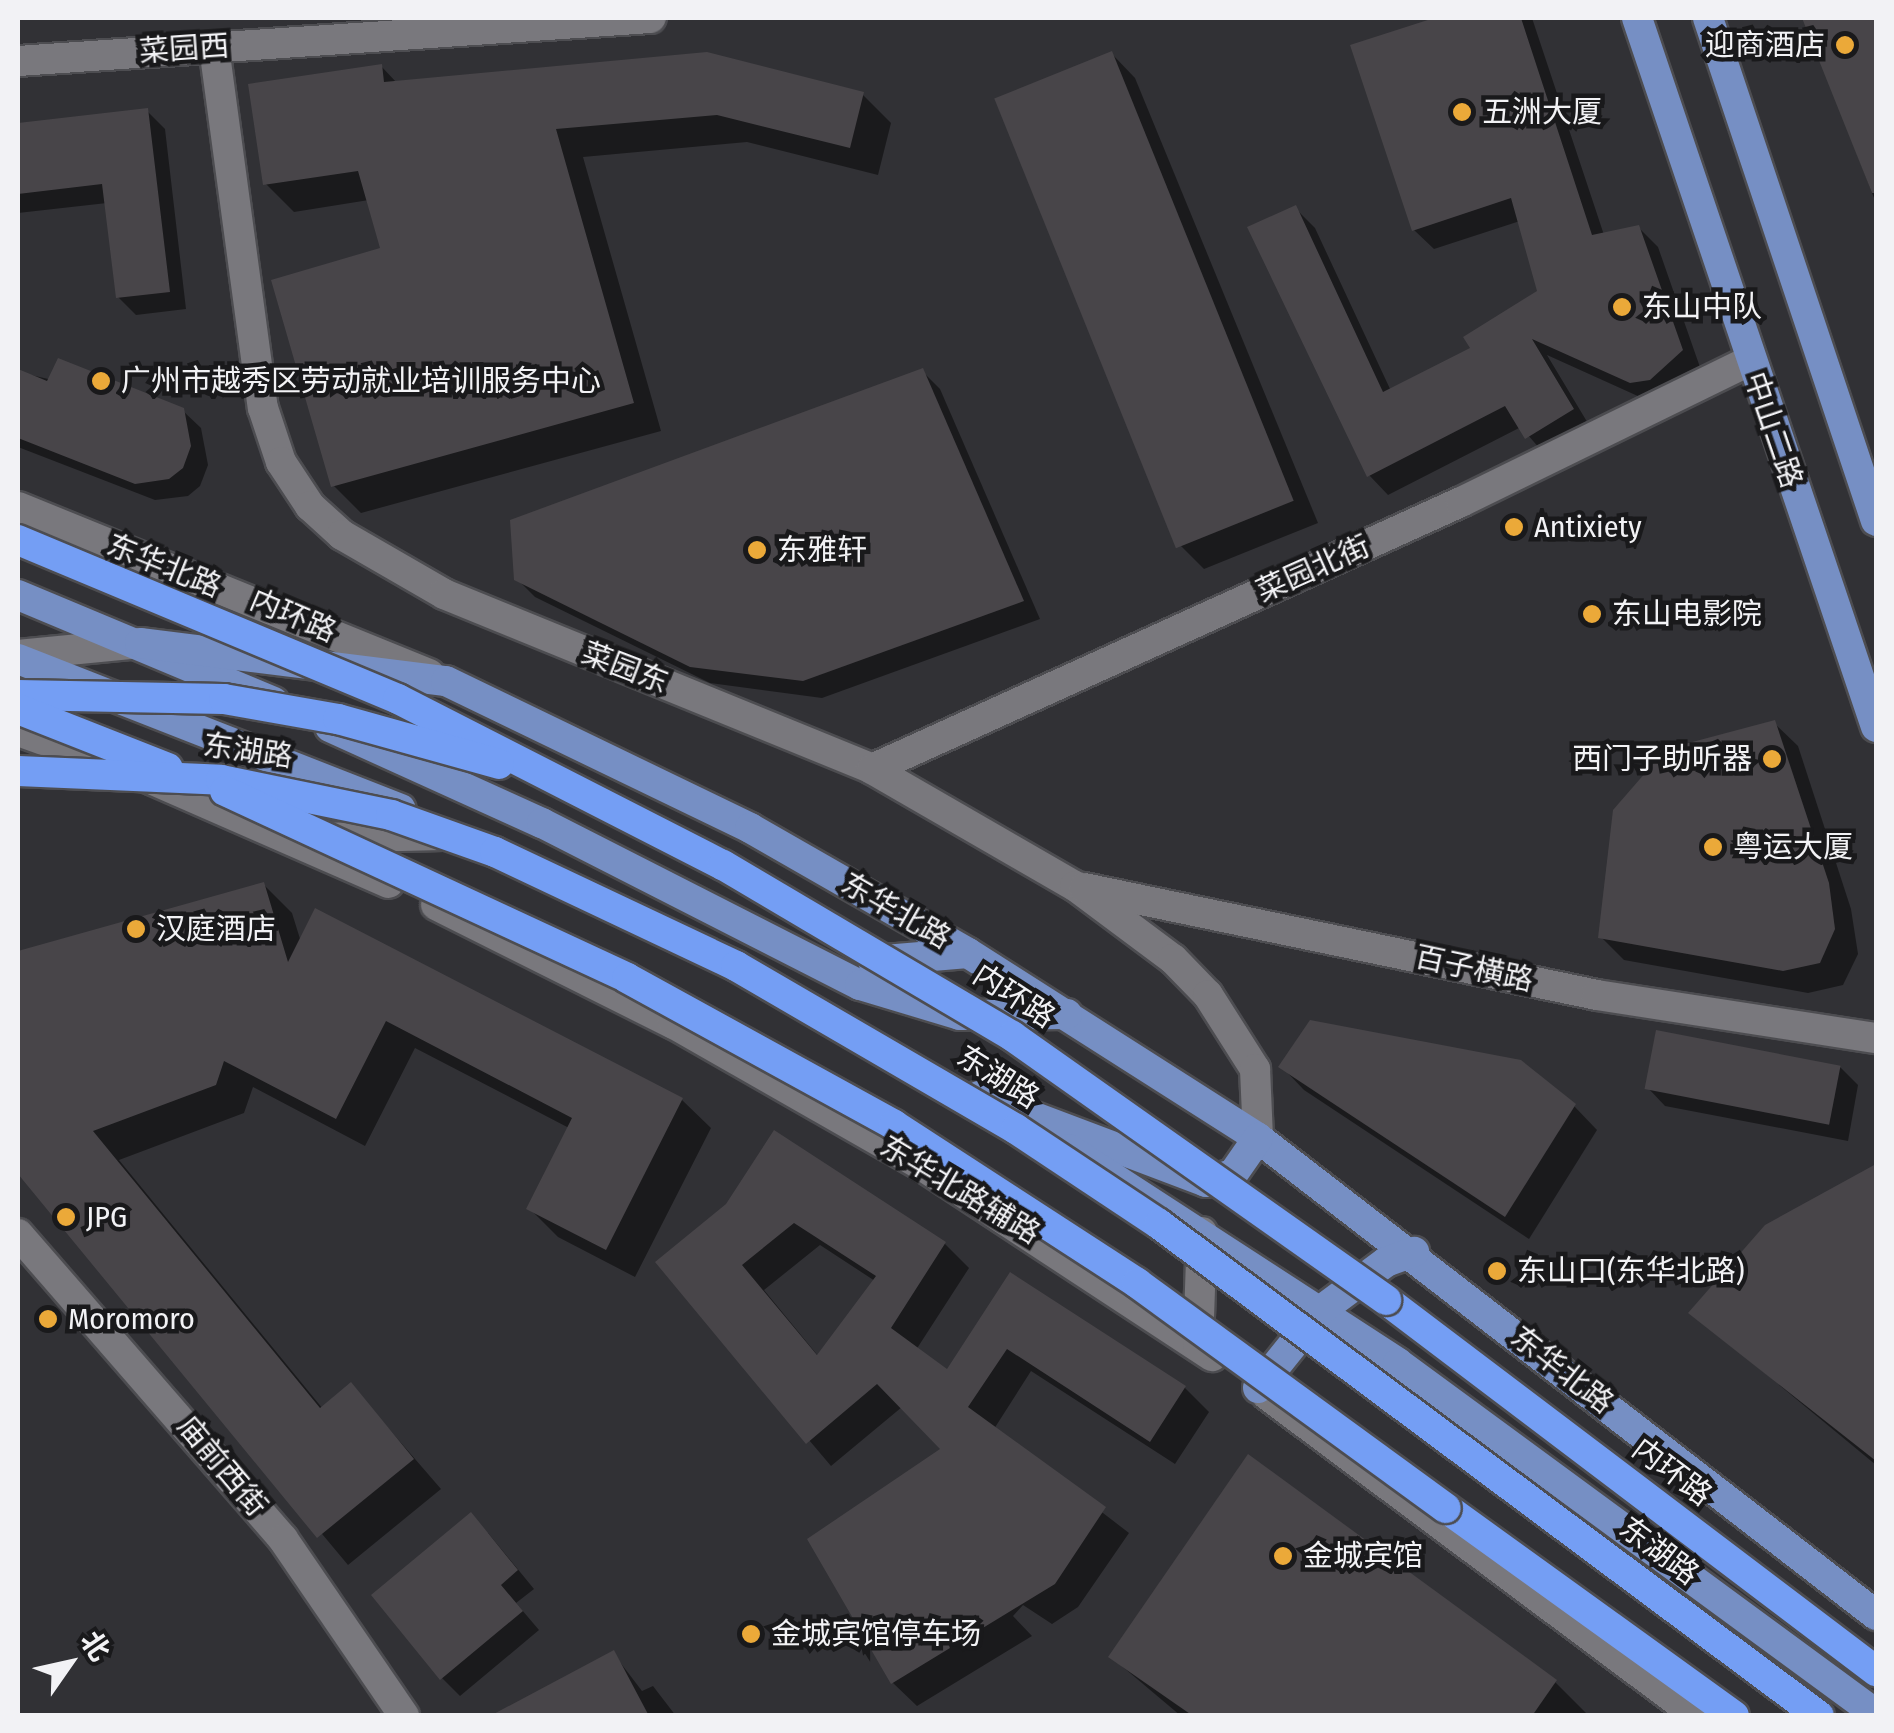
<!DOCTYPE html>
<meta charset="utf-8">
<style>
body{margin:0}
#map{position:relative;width:1894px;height:1733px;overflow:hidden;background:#313135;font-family:"Fira Sans Condensed","Noto Sans SC",sans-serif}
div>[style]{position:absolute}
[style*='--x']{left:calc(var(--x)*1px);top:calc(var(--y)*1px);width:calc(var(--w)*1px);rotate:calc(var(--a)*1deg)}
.shadow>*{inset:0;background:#0007}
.building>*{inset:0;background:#484549;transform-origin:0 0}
.roads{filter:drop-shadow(2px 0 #4d4d51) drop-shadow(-2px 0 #4d4d51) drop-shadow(0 2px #4d4d51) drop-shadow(0 -2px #4d4d51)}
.street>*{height:30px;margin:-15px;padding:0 15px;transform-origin:15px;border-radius:15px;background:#79787d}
.secondary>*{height:30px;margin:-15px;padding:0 15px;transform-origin:15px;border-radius:15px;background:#79787d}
.primary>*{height:30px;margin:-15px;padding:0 15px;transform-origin:15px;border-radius:15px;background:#768fc4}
.highway>*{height:30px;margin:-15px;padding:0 15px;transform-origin:15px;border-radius:15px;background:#749ef4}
.bridges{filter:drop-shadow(2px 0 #4d4d51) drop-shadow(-2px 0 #4d4d51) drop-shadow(0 2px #4d4d51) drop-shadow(0 -2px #4d4d51)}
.highway-bridge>*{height:30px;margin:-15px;padding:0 15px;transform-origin:15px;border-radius:15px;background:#749ef4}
.dots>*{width:28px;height:28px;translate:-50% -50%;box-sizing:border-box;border:5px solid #19191b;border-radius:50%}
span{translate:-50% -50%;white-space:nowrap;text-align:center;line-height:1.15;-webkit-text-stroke:9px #19191b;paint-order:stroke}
.poi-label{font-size:30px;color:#f2f2f5}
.right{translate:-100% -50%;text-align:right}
.left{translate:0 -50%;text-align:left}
.street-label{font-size:30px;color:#f2f2f5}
.frame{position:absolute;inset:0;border:20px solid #f2f2f5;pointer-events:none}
.north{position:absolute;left:20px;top:1613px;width:100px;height:100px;-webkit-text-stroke:8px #19191b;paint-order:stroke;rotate:56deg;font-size:28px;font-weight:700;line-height:40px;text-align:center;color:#f2f2f5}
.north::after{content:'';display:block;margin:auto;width:35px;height:45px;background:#f2f2f5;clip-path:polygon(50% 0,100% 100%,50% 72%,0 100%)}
</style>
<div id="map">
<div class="shadow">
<i style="clip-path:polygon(1442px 18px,1532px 18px,1604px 235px,1638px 227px,1658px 247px,1701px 370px,1651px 402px,1547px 355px,1592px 430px,1547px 457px,1521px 427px,1388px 495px,1369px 475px,1295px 208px,1315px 228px,1391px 391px,1473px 349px,1540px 292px,1520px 221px,1434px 249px,1414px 230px,1353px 47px)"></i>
<i style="clip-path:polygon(1804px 18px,1876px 18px,1876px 203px)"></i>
<i style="clip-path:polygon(1112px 54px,1135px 78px,1318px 523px,1204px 569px,1181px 546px)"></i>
<i style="clip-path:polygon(381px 66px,397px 83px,863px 95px,891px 123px,878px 175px,747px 142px,583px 157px,661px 431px,361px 513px,333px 485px,384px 250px,369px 200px,294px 212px,266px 184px)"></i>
<i style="clip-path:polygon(147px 111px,165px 129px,186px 309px,136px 315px,118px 297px,107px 203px,18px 213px,18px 125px)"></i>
<i style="clip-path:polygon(922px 371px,940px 389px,1040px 619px,822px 698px,710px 683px,535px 597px,517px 579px)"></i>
<i style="clip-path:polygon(18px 372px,182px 410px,201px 428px,208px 465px,200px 486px,188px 496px,155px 500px,18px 447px)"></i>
<i style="clip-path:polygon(1774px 723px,1798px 746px,1851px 909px,1858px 954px,1843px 985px,1808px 993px,1624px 960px,1601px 937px)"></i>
<i style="clip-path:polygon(264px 885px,292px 913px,301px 942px,682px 1100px,711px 1128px,635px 1277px,558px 1237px,529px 1208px,569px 1128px,415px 1048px,365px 1146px,253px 1087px,244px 1113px,119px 1160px,323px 1409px,351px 1385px,441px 1489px,348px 1565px,18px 1170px,18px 953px)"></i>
<i style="clip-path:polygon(1281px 1066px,1574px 1106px,1597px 1130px,1529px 1239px,1304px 1090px)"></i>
<i style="clip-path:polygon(1840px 1067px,1858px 1085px,1848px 1141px,1665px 1106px,1648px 1088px)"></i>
<i style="clip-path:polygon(evenodd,775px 1133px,945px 1244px,969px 1268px,916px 1350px,948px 1373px,1011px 1275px,1185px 1388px,1209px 1412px,1175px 1464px,1031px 1371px,994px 1429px,1129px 1533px,1078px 1607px,1052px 1624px,1023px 1605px,1013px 1616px,1032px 1636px,917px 1706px,893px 1683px,944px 1450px,902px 1407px,831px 1466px,659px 1263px,728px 1205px,775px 1133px,820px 1245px,875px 1281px,819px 1357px,764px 1290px,820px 1245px)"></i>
<i style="clip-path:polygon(1876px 1168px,1876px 1465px,1691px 1312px,1767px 1227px)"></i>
<i style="clip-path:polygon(488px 1533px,534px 1589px,516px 1603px,539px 1630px,460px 1696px,442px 1678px)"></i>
<i style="clip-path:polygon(613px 1653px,642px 1691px,653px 1686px,676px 1716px,495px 1716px)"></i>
<i style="clip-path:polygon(1111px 1657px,1555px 1682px,1588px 1715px,1181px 1716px)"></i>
</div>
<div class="building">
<i style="clip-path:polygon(1434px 18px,1521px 18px,1592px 235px,1639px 225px,1683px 350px,1650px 380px,1630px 383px,1532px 339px,1574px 409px,1525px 439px,1505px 406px,1367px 477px,1247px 227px,1296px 205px,1383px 392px,1470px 348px,1463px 337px,1537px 291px,1511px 198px,1412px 231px,1350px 45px)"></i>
<i style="clip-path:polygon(1802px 18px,1876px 18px,1876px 193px,1872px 193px)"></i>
<i style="left:1112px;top:51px;width:485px;height:127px;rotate:68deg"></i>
<i style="clip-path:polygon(707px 52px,864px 92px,850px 148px,717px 115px,556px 129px,634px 403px,331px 487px,271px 280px,380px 248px,358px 171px,263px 185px,248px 84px,382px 64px,384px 82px)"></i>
<i style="clip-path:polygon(148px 108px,170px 292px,116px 298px,102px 184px,18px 194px,18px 123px)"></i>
<i style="clip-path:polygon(58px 358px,184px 408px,191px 446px,183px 468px,169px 479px,135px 484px,18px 438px,18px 369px,47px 381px)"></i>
<i style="clip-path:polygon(923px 368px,1024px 601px,803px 681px,690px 667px,514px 580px,510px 520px)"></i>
<i style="clip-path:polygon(1775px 720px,1829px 883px,1835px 929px,1820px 963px,1783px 971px,1598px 938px,1613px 810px,1666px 749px)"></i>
<i style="clip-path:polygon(264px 882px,288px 962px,315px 908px,683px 1098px,606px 1250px,526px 1209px,572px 1118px,386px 1021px,336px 1119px,224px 1061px,216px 1085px,93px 1131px,320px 1408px,351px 1382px,414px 1459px,317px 1538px,18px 1174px,18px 951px)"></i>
<i style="clip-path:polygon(1310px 1020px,1521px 1060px,1576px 1104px,1505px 1217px,1278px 1067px)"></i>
<i style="left:1656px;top:1030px;width:188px;height:60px;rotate:11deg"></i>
<i style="clip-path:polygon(evenodd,774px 1130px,946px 1242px,891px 1328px,947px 1369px,1010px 1272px,1186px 1386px,1150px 1442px,1007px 1349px,968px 1407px,1106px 1507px,1055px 1584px,891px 1684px,807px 1539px,940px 1449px,877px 1384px,806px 1444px,655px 1262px,726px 1204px,774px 1130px,794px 1223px,876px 1276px,817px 1355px,742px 1265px,794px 1223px)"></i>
<i style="clip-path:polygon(1876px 1164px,1876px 1461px,1688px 1313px,1765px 1225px)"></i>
<i style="clip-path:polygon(1248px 1454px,1557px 1680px,1532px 1716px,1193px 1716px,1108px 1657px)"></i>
<i style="clip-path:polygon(471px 1512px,518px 1570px,501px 1585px,523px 1611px,440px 1680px,371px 1595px)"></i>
<i style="clip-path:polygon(614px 1650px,649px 1716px,490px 1716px)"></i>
</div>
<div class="roads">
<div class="street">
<i style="--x:214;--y:47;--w:364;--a:82.3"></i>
<i style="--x:263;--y:408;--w:57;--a:71.6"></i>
<i style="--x:281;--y:462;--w:53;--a:56.6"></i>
<i style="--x:310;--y:506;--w:43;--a:42.2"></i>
<i style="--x:342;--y:535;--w:118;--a:30"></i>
<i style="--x:444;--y:594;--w:462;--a:22.2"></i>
<i style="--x:872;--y:769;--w:234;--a:30"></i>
<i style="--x:1075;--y:886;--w:122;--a:36.7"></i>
<i style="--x:1173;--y:959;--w:50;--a:45.8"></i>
<i style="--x:1208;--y:995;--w:88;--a:57.6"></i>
<i style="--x:1255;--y:1069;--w:69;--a:87.5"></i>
<i style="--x:18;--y:61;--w:634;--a:-3.89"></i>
<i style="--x:872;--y:769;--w:647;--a:-24.39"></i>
<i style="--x:1461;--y:502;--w:321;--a:-26.1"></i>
<i style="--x:1084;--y:888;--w:524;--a:11.78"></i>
<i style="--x:1597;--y:995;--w:282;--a:8.8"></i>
<i style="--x:18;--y:1234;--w:404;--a:49"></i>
<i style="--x:283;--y:1539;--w:214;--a:55.6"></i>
</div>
<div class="secondary">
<i style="--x:18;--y:507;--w:444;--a:22.1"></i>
<i style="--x:18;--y:655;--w:123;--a:-5.6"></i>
<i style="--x:18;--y:731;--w:144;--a:19.9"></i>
<i style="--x:153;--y:780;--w:257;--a:23.6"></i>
<i style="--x:319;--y:838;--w:124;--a:-1.4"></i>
<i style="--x:436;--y:905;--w:266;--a:26.6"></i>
<i style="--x:674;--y:1024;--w:281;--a:29.7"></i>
<i style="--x:918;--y:1163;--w:352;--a:33.3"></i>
<i style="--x:1198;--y:1346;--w:114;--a:-88"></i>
<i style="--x:1266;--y:1394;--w:538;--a:36.76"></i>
</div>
<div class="primary">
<i style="--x:1637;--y:18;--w:748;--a:71.37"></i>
<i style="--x:1708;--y:18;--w:530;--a:71.53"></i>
<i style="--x:18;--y:595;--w:277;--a:22.7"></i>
<i style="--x:140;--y:643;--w:308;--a:7.1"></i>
<i style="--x:446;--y:681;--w:338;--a:25.8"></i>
<i style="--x:750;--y:828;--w:251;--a:29.8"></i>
<i style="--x:968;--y:953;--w:344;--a:32.5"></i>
<i style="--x:1258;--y:1138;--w:781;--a:37.66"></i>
<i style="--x:18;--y:659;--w:411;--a:21.4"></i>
<i style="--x:330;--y:727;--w:233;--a:24.4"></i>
<i style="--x:542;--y:823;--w:357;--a:27"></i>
<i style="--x:860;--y:985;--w:104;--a:16.7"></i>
<i style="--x:960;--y:1015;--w:107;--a:-0.5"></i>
<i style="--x:873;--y:961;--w:95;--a:-4.8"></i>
<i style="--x:979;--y:1096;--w:243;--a:20.7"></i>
<i style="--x:1206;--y:1182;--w:28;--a:-17"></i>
<i style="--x:1233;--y:1174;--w:44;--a:-55.2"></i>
<i style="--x:1069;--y:1149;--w:392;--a:33"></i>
<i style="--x:1398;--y:1363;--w:593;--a:36.29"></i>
<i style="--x:1258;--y:1388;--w:99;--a:-51.2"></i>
<i style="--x:1320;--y:1311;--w:82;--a:-36.6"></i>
<i style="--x:1386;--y:1262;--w:30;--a:-20"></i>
</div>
<div class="highway">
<i style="--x:1386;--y:1300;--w:615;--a:37.13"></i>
<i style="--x:1446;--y:1508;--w:355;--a:35.8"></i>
</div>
</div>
<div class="bridges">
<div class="highway-bridge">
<i style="--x:18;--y:540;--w:412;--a:22.7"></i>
<i style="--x:398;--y:699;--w:365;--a:27.1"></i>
<i style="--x:723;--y:865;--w:336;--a:30.6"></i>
<i style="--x:1012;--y:1036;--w:458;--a:35.2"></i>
<i style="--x:18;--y:695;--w:206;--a:1.1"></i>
<i style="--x:224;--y:699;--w:116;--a:10"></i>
<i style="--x:338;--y:719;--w:167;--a:15.6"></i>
<i style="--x:18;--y:709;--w:161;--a:21.5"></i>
<i style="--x:18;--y:771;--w:203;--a:2.5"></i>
<i style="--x:221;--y:780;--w:174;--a:11.6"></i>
<i style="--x:391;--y:815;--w:110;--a:19.6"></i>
<i style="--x:495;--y:852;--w:267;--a:25.3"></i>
<i style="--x:736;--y:966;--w:324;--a:30.2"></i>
<i style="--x:1016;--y:1129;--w:172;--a:33.6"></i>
<i style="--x:1159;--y:1224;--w:823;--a:36.7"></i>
<i style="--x:225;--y:791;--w:443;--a:24.9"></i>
<i style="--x:627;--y:978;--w:305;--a:28.8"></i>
<i style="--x:894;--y:1125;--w:290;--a:33"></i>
<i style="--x:1137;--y:1283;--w:382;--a:36.1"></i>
</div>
</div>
<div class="dots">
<i style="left:1845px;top:45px;background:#eba939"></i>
<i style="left:1462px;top:112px;background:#eba939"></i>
<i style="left:1622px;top:307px;background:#eba939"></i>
<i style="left:101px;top:381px;background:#eba939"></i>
<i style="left:1514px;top:527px;background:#eba939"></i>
<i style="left:757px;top:550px;background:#eba939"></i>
<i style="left:1592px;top:614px;background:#eba939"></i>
<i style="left:1772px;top:759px;background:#eba939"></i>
<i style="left:1713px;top:847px;background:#eba939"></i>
<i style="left:136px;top:929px;background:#eba939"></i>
<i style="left:66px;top:1217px;background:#eba939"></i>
<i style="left:1497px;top:1271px;background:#eba939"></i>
<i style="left:48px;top:1319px;background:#eba939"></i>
<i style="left:1283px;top:1556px;background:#eba939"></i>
<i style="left:751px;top:1634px;background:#eba939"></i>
</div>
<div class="poi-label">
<span class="right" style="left:1825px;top:45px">迎商酒店</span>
<span class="left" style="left:1482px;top:112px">五洲大厦</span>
<span class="left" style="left:1642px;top:307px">东山中队</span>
<span class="left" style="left:121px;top:381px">广州市越秀区劳动就业培训服务中心</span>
<span class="left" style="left:1534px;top:527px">Antixiety</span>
<span class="left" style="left:777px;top:550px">东雅轩</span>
<span class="left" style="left:1612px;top:614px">东山电影院</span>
<span class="right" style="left:1752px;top:759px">西门子助听器</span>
<span class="left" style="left:1733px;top:847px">粤运大厦</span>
<span class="left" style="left:156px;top:929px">汉庭酒店</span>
<span class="left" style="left:86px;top:1217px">JPG</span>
<span class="left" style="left:1517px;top:1271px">东山口(东华北路)</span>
<span class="left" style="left:68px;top:1319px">Moromoro</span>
<span class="left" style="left:1303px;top:1556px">金城宾馆</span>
<span class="left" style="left:771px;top:1634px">金城宾馆停车场</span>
</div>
<div class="street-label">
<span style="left:184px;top:49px;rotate:-4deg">菜园西</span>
<span style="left:1773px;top:430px;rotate:71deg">中山二路</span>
<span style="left:164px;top:566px;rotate:22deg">东华北路</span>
<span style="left:1313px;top:569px;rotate:-24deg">菜园北街</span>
<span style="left:293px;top:616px;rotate:23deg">内环路</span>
<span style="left:625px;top:668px;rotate:21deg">菜园东</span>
<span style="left:248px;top:751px;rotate:8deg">东湖路</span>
<span style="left:896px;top:911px;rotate:30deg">东华北路</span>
<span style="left:1474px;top:969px;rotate:12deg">百子横路</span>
<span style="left:1014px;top:996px;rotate:33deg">内环路</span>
<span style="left:998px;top:1077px;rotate:32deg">东湖路</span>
<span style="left:960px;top:1190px;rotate:31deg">东华北路辅路</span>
<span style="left:1562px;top:1370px;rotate:38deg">东华北路</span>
<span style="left:222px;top:1466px;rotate:50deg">庙前西街</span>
<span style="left:1672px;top:1472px;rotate:37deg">内环路</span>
<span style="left:1659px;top:1551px;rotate:37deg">东湖路</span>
</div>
<div class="frame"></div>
<div class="north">北</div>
</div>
